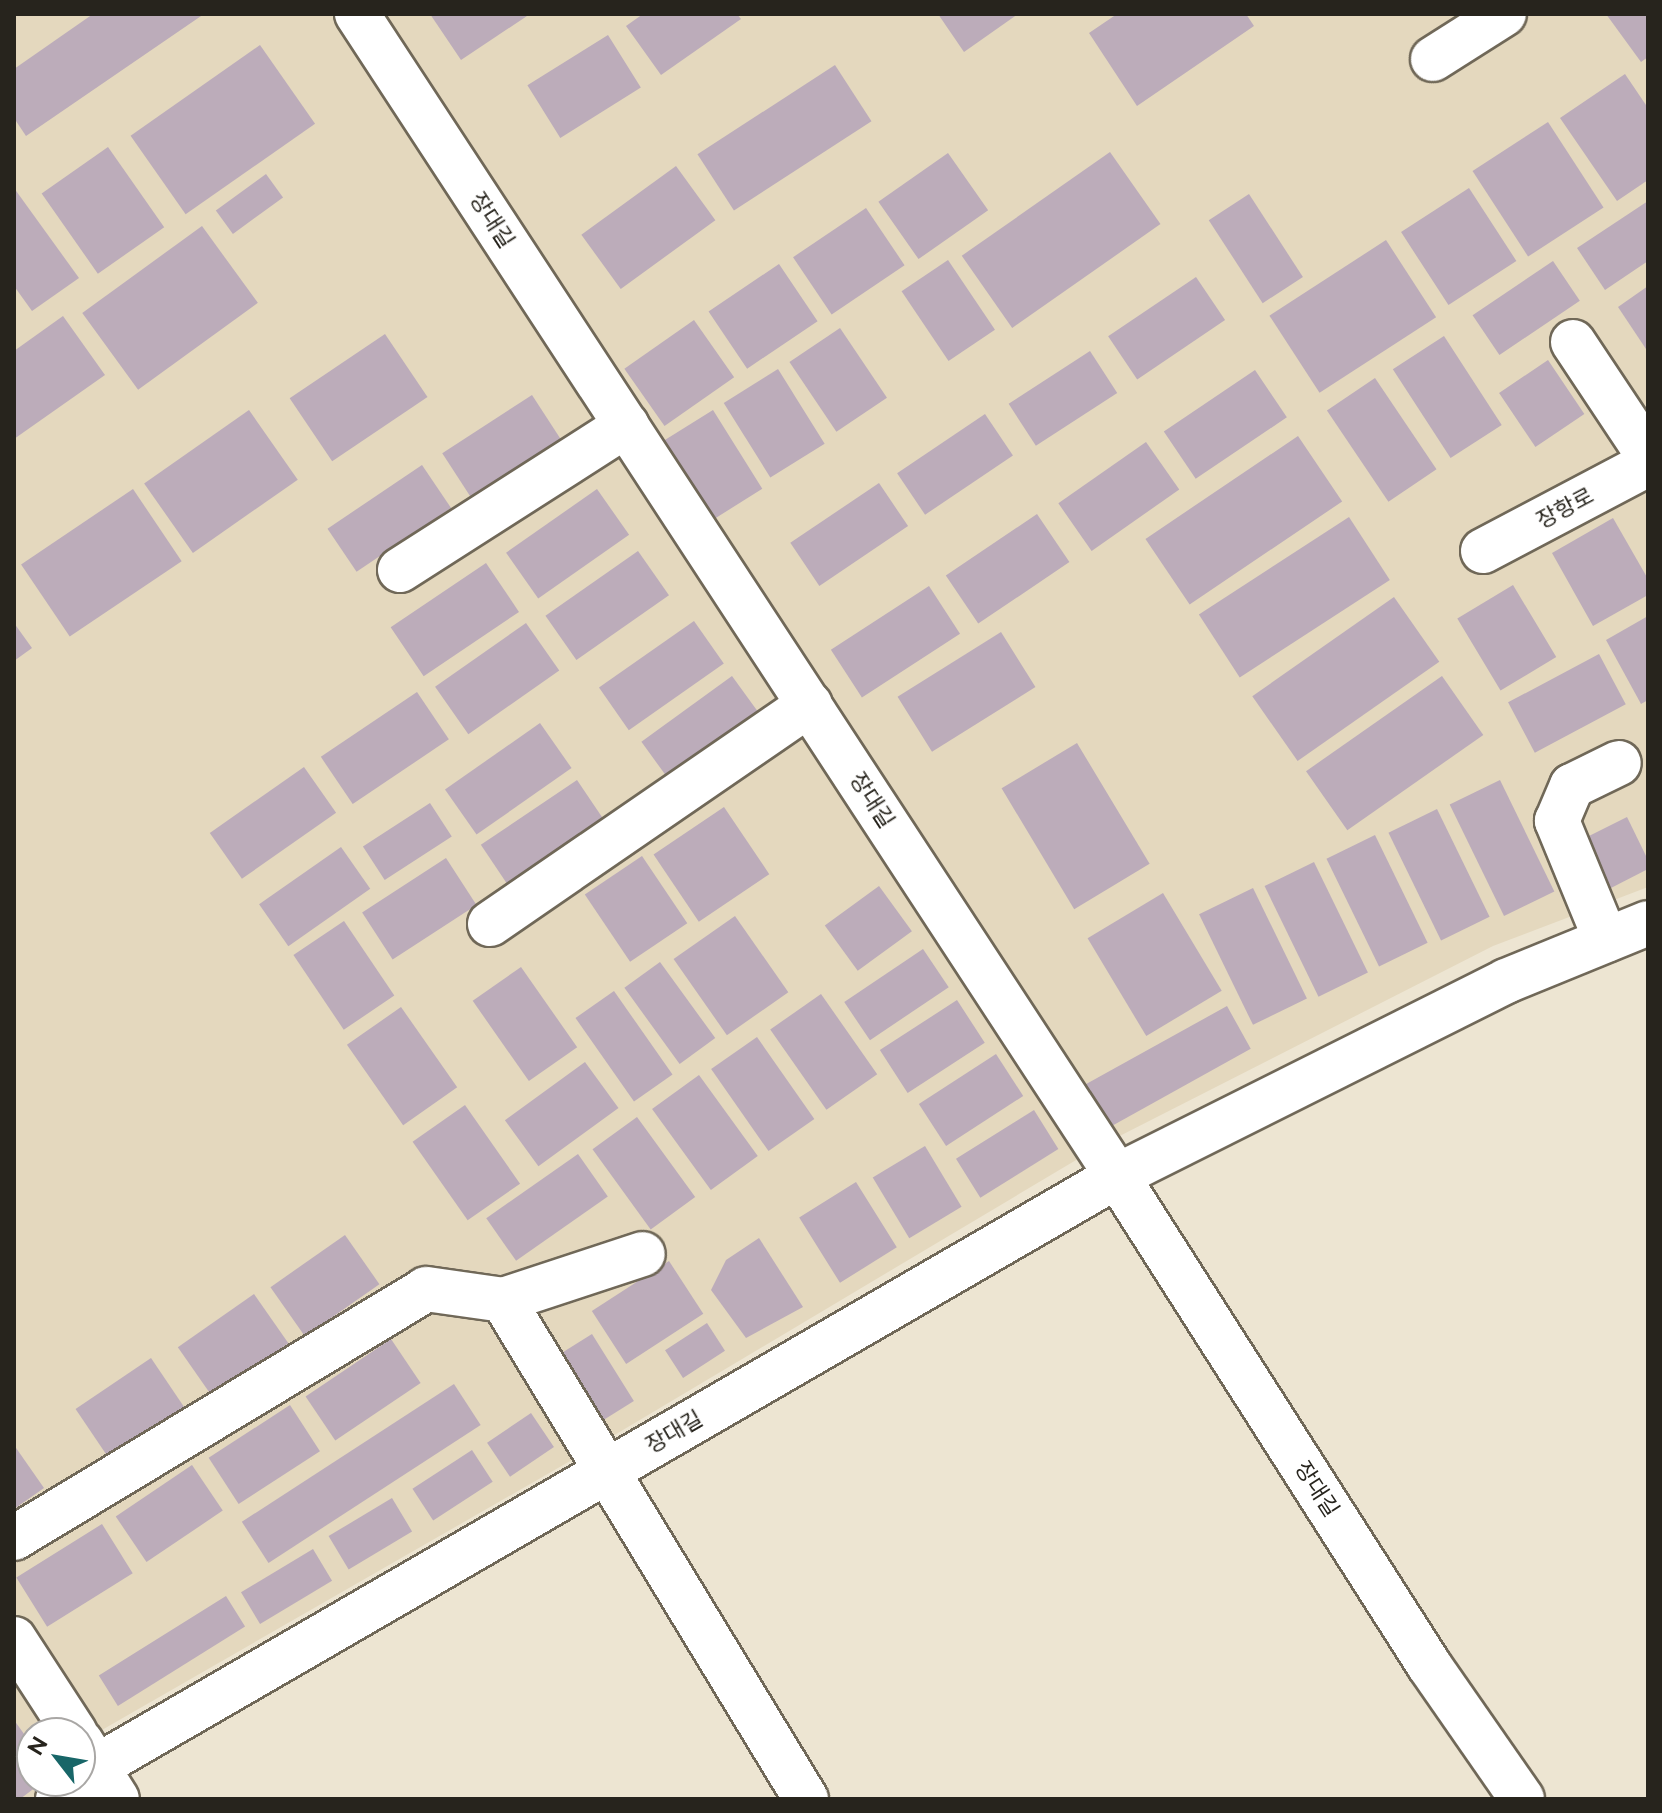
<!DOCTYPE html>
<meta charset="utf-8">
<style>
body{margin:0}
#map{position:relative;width:1662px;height:1813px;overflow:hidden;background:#ede5d2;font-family:Raleway,"Noto Sans KR",sans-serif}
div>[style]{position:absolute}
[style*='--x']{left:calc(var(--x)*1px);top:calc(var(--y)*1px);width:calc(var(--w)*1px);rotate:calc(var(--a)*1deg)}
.built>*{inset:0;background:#e4d8be}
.building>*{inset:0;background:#bcacba;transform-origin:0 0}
.roads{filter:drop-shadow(2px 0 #706858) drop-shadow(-2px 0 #706858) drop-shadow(0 2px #706858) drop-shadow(0 -2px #706858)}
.minor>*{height:44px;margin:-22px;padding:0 22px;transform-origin:22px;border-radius:22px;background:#fff}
span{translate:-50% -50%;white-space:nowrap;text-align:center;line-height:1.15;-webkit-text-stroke:6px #fff;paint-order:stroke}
.street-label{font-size:22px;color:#27241d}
.frame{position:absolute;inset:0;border:16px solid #27241d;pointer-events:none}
.north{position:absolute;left:16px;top:1717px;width:80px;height:80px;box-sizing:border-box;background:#fff;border:2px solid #a9a7a5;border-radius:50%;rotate:301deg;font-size:22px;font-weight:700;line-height:32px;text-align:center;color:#27241d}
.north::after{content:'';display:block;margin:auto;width:28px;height:36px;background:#186668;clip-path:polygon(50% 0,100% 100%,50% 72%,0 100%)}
</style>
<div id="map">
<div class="built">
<i style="clip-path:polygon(14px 14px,1648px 14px,1648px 887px,1493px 946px,1098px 1147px,591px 1449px,81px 1742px,80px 1733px,32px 1733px,32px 1781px,71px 1781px,83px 1799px,14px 1799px)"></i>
</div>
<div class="building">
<i style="clip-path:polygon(93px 14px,204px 14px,26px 136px,14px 118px,14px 69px)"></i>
<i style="clip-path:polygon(430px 14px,530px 14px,461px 60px)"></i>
<i style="clip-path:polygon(643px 14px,737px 14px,741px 19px,661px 75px,626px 26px)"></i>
<i style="clip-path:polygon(938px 14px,1018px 14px,964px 52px)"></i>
<i style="clip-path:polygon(1117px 14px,1246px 14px,1254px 26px,1137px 106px,1089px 33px)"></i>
<i style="clip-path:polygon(1606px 14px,1648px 14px,1648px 57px,1641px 62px)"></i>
<i style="left:608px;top:35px;width:62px;height:95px;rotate:58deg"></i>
<i style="left:260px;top:45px;width:96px;height:158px;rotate:55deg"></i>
<i style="left:835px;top:65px;width:67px;height:164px;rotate:57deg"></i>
<i style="clip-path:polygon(1625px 74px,1648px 108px,1648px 180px,1617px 201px,1560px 118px)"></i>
<i style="left:1548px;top:122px;width:102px;height:90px;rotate:57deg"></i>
<i style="left:108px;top:147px;width:98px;height:81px;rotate:55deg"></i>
<i style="left:1110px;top:152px;width:88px;height:181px;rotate:55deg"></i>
<i style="left:948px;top:153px;width:70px;height:85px;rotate:55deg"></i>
<i style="left:676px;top:166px;width:67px;height:117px;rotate:54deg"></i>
<i style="left:266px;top:174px;width:29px;height:62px;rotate:54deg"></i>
<i style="clip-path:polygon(14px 188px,79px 278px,32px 311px,14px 286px)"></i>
<i style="left:1469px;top:188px;width:87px;height:81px;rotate:57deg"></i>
<i style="left:1249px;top:194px;width:99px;height:48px;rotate:57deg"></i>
<i style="clip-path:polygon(1648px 201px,1648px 261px,1605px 290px,1577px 248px)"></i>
<i style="left:866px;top:208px;width:69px;height:88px;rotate:56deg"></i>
<i style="left:202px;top:226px;width:95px;height:148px;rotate:54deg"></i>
<i style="left:1386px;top:240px;width:92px;height:139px;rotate:57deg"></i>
<i style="left:948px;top:260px;width:84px;height:56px;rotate:56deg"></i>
<i style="left:1553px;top:261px;width:48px;height:97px;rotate:56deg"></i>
<i style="left:779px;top:264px;width:69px;height:85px;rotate:56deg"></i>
<i style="left:1196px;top:277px;width:52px;height:106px;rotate:56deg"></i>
<i style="clip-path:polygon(1648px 286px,1648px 352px,1618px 307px)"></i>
<i style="clip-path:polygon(63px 316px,105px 375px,14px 439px,14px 351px)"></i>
<i style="left:694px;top:320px;width:70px;height:85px;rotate:55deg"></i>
<i style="left:840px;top:328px;width:84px;height:61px;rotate:56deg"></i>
<i style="left:385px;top:334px;width:76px;height:115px;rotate:56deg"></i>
<i style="left:1444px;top:336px;width:106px;height:61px;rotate:57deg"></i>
<i style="left:1090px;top:351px;width:50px;height:97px;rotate:57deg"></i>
<i style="left:1548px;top:360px;width:65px;height:59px;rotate:56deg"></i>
<i style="left:778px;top:369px;width:88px;height:64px;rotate:58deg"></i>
<i style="left:1255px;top:370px;width:57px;height:110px;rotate:56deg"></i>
<i style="left:1375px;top:378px;width:110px;height:58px;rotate:56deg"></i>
<i style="left:532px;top:395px;width:54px;height:107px;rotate:57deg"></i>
<i style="left:249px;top:410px;width:85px;height:128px;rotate:55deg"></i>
<i style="left:713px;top:410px;width:93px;height:61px;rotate:58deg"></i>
<i style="left:985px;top:414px;width:50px;height:106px;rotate:56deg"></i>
<i style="left:1298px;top:436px;width:79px;height:184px;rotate:56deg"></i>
<i style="left:1146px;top:442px;width:58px;height:107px;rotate:55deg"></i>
<i style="left:422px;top:465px;width:52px;height:114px;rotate:56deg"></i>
<i style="left:879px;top:483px;width:52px;height:107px;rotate:56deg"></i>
<i style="left:133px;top:489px;width:87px;height:135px;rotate:56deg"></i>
<i style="left:597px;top:489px;width:56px;height:111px;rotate:55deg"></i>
<i style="left:1037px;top:514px;width:58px;height:110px;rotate:56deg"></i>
<i style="left:1349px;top:517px;width:75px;height:179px;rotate:57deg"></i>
<i style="clip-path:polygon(1613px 518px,1648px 579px,1648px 595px,1593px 626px,1552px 553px)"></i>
<i style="left:638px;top:551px;width:54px;height:113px;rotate:55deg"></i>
<i style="left:486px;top:563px;width:59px;height:115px;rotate:56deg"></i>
<i style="left:1513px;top:585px;width:84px;height:65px;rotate:59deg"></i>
<i style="left:929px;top:586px;width:57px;height:117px;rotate:57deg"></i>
<i style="left:1394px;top:597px;width:79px;height:173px;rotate:55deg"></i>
<i style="clip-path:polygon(1648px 616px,1648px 700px,1641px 704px,1606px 640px)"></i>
<i style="left:694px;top:621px;width:52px;height:116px;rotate:55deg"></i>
<i style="clip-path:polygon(14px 623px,32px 648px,14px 661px)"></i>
<i style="left:526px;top:623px;width:58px;height:111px;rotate:55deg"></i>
<i style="left:1001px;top:632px;width:65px;height:122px;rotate:58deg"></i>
<i style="left:1599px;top:654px;width:57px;height:103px;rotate:62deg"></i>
<i style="left:732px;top:676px;width:46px;height:112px;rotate:54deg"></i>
<i style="left:1442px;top:676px;width:72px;height:166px;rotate:55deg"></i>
<i style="left:417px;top:692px;width:57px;height:116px;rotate:56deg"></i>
<i style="left:540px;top:723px;width:55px;height:116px;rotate:55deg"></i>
<i style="left:1077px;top:743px;width:141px;height:88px;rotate:59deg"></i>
<i style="left:304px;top:767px;width:56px;height:115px;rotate:55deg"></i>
<i style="left:577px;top:780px;width:48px;height:116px;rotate:56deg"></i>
<i style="left:1500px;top:780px;width:124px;height:56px;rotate:64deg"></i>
<i style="left:430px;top:803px;width:40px;height:80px;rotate:57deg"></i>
<i style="left:724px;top:807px;width:81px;height:85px;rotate:56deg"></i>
<i style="left:1437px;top:809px;width:120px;height:54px;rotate:64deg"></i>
<i style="clip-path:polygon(1627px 817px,1648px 860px,1648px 869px,1609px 889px,1585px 838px)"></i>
<i style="left:1375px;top:835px;width:120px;height:54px;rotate:64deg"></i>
<i style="left:341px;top:847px;width:51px;height:100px;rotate:55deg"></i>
<i style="left:642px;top:856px;width:81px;height:69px;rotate:56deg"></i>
<i style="left:446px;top:858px;width:56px;height:100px;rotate:57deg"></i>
<i style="left:1314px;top:862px;width:123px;height:55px;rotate:64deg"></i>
<i style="left:879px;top:886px;width:56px;height:67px;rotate:54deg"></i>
<i style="left:1253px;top:888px;width:123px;height:60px;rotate:64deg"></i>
<i style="left:1163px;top:893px;width:114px;height:88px;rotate:59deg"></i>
<i style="left:735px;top:916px;width:93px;height:75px;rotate:55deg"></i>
<i style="left:344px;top:921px;width:90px;height:61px;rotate:56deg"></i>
<i style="left:923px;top:949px;width:46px;height:95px;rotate:56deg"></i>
<i style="left:660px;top:962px;width:94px;height:44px;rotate:54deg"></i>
<i style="left:521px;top:967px;width:98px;height:59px;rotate:55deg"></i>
<i style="left:614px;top:991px;width:102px;height:47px;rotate:55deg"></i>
<i style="left:821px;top:994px;width:98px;height:62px;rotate:55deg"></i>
<i style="left:957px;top:1000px;width:51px;height:92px;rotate:57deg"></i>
<i style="left:1227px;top:1006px;width:49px;height:162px;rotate:61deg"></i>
<i style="left:401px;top:1007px;width:98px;height:66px;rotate:55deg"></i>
<i style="left:757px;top:1037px;width:100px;height:56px;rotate:55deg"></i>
<i style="left:996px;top:1054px;width:50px;height:92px;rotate:57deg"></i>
<i style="left:585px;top:1062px;width:57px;height:99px;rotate:54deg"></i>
<i style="left:699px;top:1075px;width:100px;height:58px;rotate:54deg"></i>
<i style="left:465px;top:1105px;width:96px;height:64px;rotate:55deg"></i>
<i style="left:1034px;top:1110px;width:46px;height:92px;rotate:58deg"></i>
<i style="left:637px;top:1117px;width:99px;height:55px;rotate:54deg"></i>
<i style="left:925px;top:1146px;width:71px;height:61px;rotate:59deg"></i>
<i style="left:578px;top:1154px;width:52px;height:112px;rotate:55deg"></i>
<i style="left:856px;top:1182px;width:77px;height:67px;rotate:58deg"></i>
<i style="left:345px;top:1235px;width:60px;height:91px;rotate:55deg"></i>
<i style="clip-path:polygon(759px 1238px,803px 1307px,746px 1338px,711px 1290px,726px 1260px)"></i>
<i style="left:669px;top:1261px;width:63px;height:92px;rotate:57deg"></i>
<i style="left:254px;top:1294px;width:60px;height:93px;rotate:55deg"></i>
<i style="left:707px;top:1323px;width:33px;height:50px;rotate:57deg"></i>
<i style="left:592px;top:1334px;width:79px;height:49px;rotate:58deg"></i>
<i style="left:391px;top:1339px;width:53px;height:103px;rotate:56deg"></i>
<i style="left:151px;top:1358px;width:61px;height:91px;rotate:56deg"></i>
<i style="left:454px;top:1384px;width:49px;height:253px;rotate:57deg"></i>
<i style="left:290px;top:1405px;width:55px;height:97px;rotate:57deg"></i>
<i style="left:531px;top:1413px;width:41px;height:53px;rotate:56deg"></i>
<i style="clip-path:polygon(14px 1445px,44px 1488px,14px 1509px)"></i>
<i style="left:472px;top:1450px;width:38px;height:71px;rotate:57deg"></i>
<i style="left:192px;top:1465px;width:55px;height:92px;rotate:56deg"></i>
<i style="left:392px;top:1498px;width:39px;height:74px;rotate:59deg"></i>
<i style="left:102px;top:1524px;width:58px;height:101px;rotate:58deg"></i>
<i style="left:313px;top:1549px;width:37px;height:84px;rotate:59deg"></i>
<i style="left:226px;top:1596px;width:36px;height:150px;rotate:58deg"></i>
<i style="clip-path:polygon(14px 1720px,32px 1745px,32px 1781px,44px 1781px,20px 1799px,14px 1799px)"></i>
</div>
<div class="roads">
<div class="minor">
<i style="--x:357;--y:14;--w:1388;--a:56.81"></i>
<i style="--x:1117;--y:1176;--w:580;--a:57.46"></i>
<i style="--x:1429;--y:1665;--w:163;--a:55.2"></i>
<i style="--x:1433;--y:59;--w:84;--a:-32.4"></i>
<i style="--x:1573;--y:342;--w:136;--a:56.4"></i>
<i style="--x:1483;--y:551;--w:187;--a:-27.8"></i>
<i style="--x:400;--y:570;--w:269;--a:-32.6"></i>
<i style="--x:490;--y:924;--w:388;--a:-34.5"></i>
<i style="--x:1606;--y:940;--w:129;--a:-112.4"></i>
<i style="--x:1557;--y:821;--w:38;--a:-67"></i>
<i style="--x:1572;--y:786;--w:52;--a:-26.1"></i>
<i style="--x:503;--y:1300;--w:147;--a:-18.2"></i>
<i style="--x:14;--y:1538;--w:481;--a:-31.1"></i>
<i style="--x:426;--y:1289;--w:78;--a:8.1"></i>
<i style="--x:503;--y:1300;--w:584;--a:58.73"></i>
<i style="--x:14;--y:1639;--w:112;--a:57"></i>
<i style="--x:81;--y:1742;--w:67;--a:57.7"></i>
<i style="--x:58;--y:1799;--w:50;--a:-40.1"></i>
<i style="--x:96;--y:1767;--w:1180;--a:-30.06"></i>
<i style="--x:1117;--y:1176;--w:435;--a:-26.6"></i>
<i style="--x:1506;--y:981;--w:153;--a:-22.2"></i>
</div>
</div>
<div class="street-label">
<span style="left:492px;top:220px;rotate:57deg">장대길</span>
<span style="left:1565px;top:508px;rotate:-28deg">장항로</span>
<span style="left:872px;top:800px;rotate:57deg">장대길</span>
<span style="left:674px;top:1432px;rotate:-30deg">장대길</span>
<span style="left:1317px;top:1489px;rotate:57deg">장대길</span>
</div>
<div class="frame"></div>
<div class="north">N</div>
</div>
